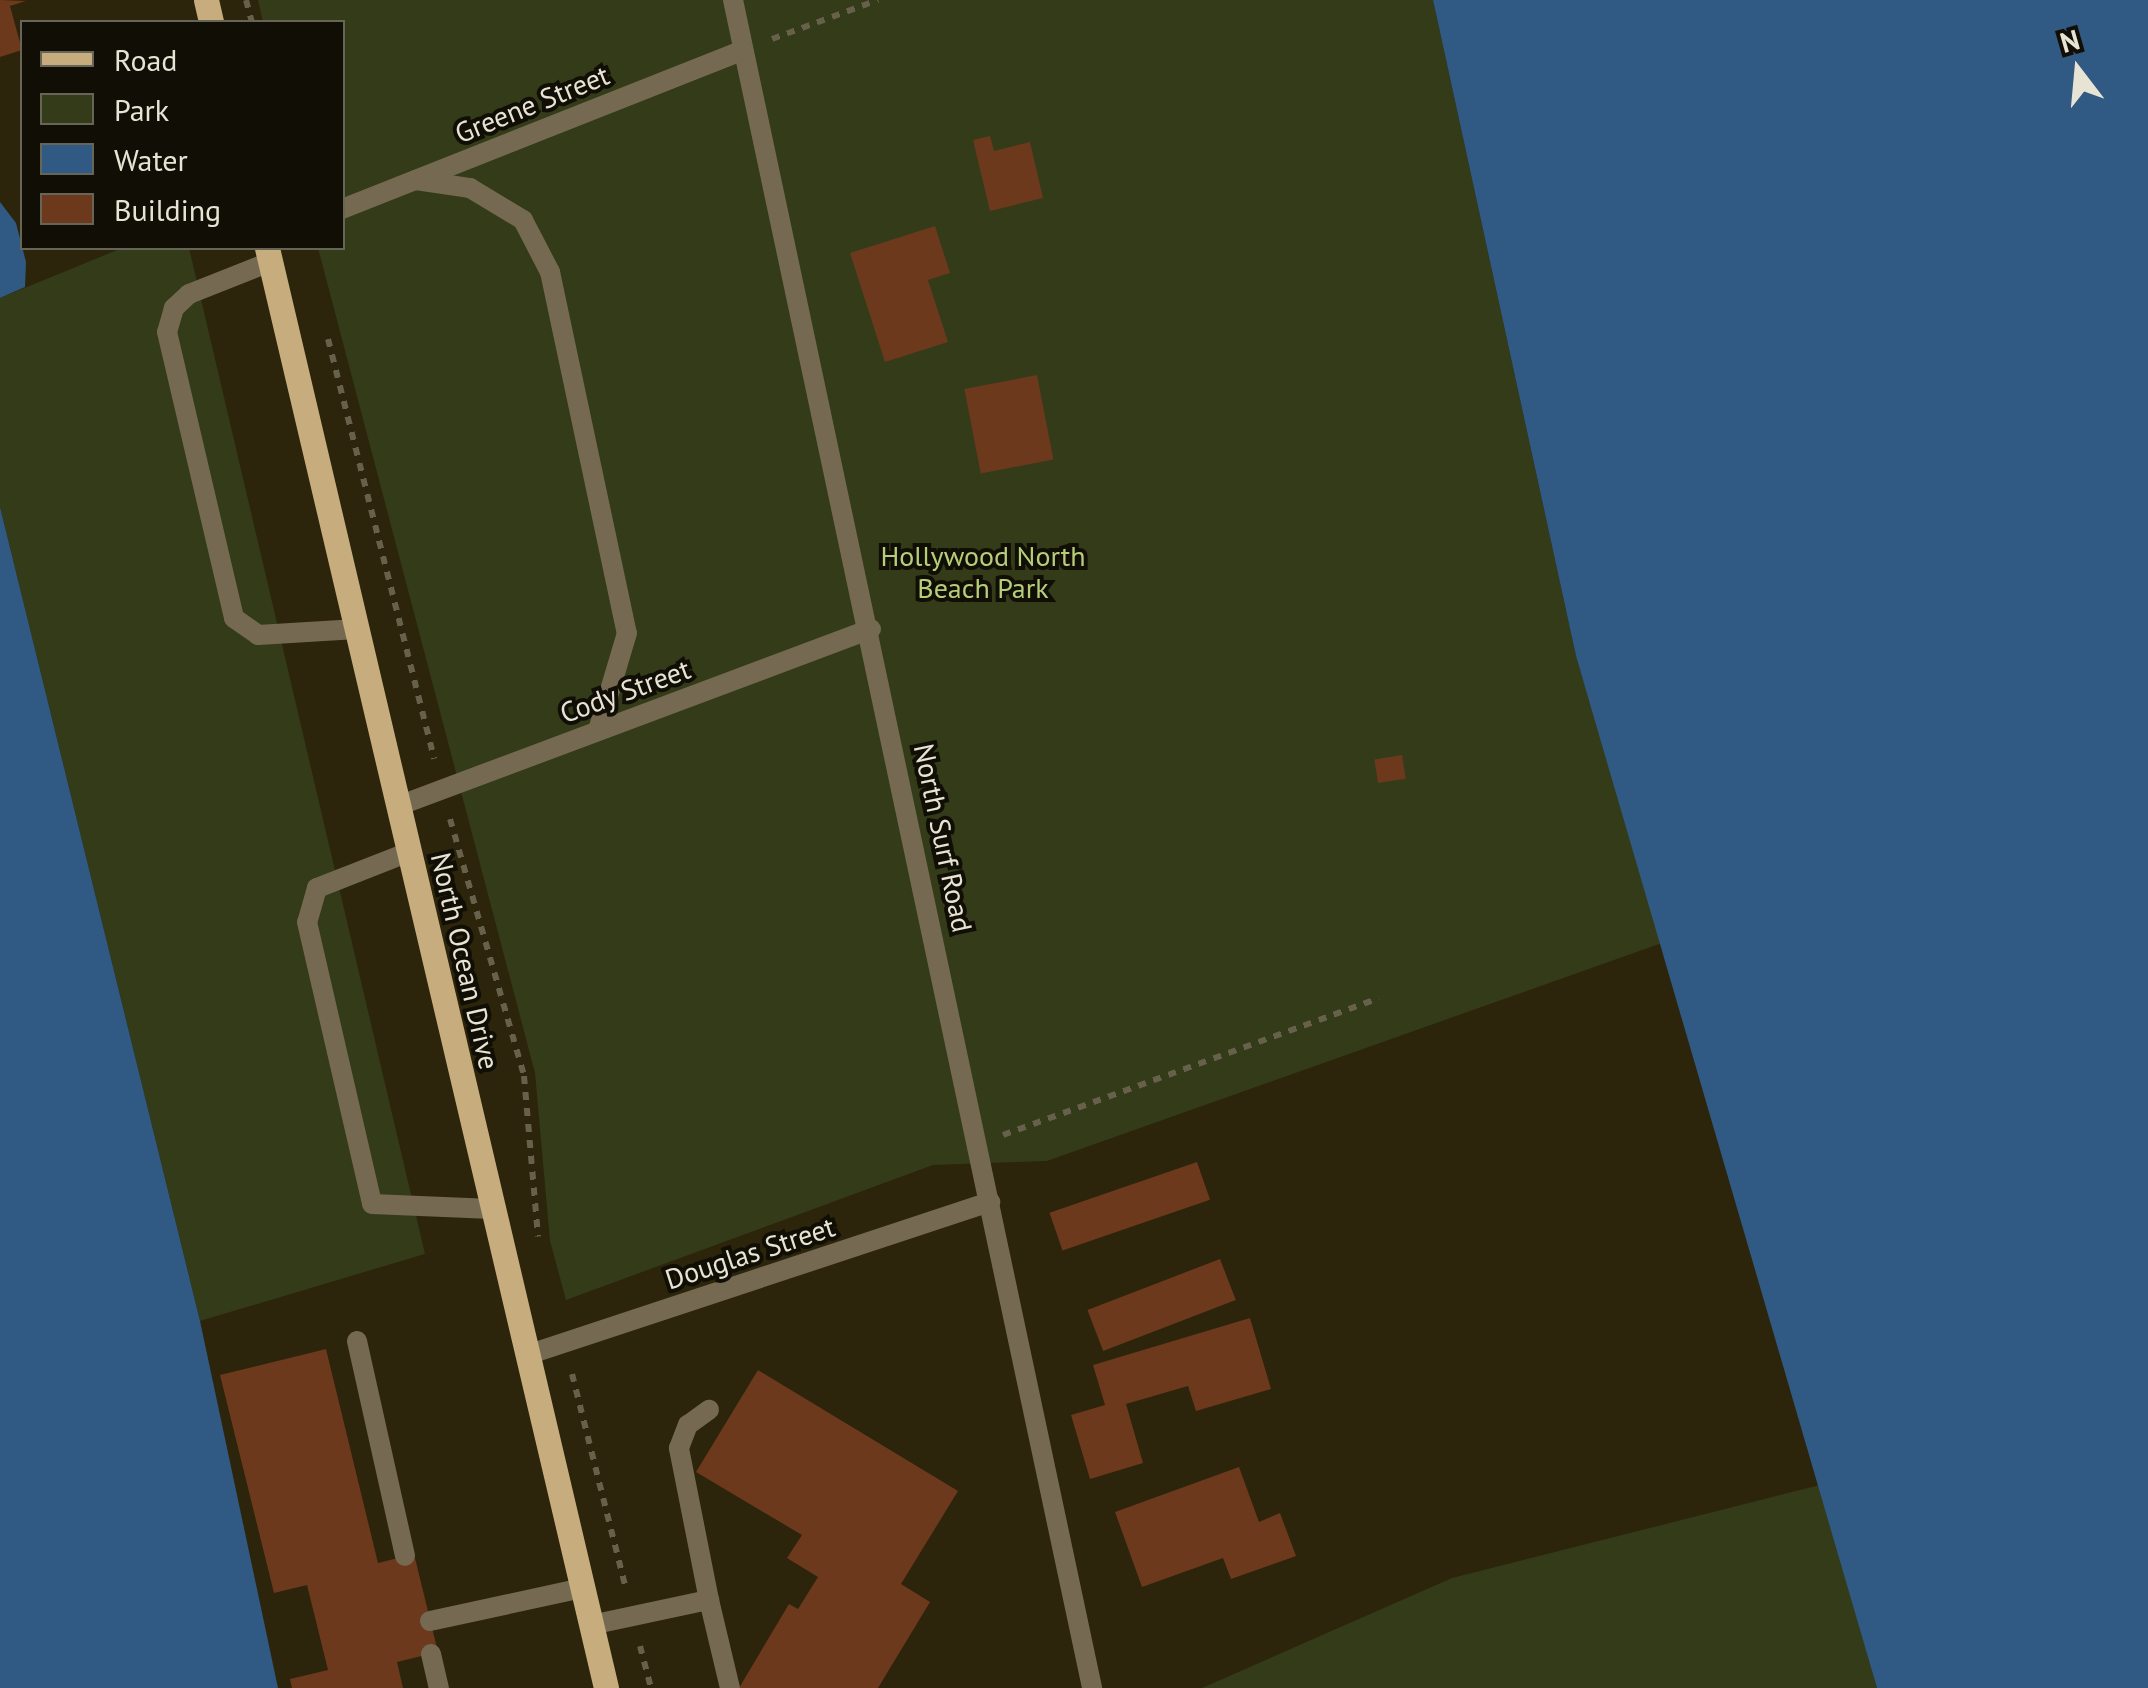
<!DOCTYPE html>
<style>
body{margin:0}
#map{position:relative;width:2148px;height:1688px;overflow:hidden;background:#2c240b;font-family:"PT Sans",sans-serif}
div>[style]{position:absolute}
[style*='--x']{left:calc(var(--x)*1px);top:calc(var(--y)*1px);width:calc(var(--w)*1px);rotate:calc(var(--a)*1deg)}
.green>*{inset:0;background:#333b19}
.water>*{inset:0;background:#305a83}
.building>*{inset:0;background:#6c391c;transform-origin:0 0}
.path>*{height:6px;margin-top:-3px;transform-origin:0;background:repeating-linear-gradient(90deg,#67604b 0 8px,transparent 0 16px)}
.service>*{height:20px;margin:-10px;padding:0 10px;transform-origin:10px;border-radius:10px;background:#756952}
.minor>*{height:20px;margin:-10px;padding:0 10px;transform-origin:10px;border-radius:10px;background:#756952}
.primary>*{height:25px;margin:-12.5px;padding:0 12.5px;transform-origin:12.5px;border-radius:12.5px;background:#c7ad7d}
span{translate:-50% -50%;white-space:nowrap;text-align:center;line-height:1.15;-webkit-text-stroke:8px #110e05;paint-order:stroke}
.street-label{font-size:28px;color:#e8e4d5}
.park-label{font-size:28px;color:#b7ce79}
.legend{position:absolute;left:20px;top:20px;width:325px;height:230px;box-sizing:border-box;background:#110e05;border:2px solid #676458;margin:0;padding:12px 18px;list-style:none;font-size:30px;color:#e8e4d5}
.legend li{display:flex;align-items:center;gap:20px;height:50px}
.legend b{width:50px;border:2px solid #676458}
.north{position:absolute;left:2028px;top:20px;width:100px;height:100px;-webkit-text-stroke:8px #110e05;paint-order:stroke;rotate:344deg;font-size:28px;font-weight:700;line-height:40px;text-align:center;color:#e8e4d5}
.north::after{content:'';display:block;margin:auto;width:35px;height:45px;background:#e8e4d5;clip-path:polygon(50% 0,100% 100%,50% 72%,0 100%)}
</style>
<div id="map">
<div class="green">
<i style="clip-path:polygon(258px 0,1433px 0,1576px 656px,1662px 943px,1047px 1161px,933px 1165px,566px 1300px,550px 1241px,535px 1073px,318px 248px,342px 248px,342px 22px,263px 22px)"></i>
<i style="clip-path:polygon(122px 248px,189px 248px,425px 1254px,200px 1321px,0 507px,0 298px)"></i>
<i style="clip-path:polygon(1820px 1485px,1877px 1688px,1202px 1688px,1452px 1578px)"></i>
</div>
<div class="water">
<i style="clip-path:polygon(1433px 0,2148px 0,2148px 1688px,1877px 1688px,1576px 656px)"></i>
<i style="clip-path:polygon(0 202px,16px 223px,26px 262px,25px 287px,0 298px)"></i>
<i style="clip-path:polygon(0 507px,200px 1321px,278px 1688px,0 1688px)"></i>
</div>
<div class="building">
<i style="clip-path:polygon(0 0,26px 1px,10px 6px,22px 50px,0 57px)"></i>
<i style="clip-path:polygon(990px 136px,994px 151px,1030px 142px,1043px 198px,990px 211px,973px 140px)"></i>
<i style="clip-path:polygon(935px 226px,950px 273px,928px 280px,948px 342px,885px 362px,850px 253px)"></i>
<i style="left:1037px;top:375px;width:86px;height:74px;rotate:79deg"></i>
<i style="left:1402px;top:755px;width:24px;height:28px;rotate:81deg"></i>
<i style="left:1197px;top:1162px;width:40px;height:156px;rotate:71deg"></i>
<i style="left:1220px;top:1259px;width:44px;height:142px;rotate:69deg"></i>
<i style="clip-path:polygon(1250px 1318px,1271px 1389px,1196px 1411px,1188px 1386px,1126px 1404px,1143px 1463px,1090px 1479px,1071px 1415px,1105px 1405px,1093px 1365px)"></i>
<i style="clip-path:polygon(326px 1349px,378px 1563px,414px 1554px,438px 1652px,397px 1662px,403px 1688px,292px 1688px,290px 1679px,328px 1670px,307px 1585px,274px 1593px,220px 1375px)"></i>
<i style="clip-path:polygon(758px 1370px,958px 1491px,901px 1584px,930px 1602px,878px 1688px,739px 1688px,789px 1604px,798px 1609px,818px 1577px,787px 1558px,802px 1535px,696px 1472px)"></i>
<i style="clip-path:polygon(1239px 1467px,1259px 1522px,1280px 1513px,1296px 1556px,1231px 1579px,1223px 1558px,1142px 1587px,1115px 1512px)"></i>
</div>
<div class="path">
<i style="--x:246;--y:0;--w:23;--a:75"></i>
<i style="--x:772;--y:39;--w:113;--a:-20.2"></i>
<i style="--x:328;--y:339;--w:433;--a:75.8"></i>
<i style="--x:450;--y:819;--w:267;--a:73.9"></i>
<i style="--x:524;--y:1076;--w:161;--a:85"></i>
<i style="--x:1003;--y:1135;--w:400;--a:-20"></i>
<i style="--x:572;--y:1374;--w:218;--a:75.9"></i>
<i style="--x:640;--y:1646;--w:43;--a:75.3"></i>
</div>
<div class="service">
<i style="--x:416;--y:180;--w:55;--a:8.4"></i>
<i style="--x:470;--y:188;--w:62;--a:31.1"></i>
<i style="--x:523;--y:220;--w:59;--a:62.6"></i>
<i style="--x:550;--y:272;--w:369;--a:78"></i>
<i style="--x:627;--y:633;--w:101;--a:106.6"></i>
<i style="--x:270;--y:262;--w:87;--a:158.4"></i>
<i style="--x:189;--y:294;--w:21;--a:137"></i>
<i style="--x:174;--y:308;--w:25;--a:106"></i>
<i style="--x:167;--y:332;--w:294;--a:76.8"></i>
<i style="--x:234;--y:618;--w:29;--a:35"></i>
<i style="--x:258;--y:635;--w:99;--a:-3.5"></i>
<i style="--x:409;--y:852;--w:99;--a:158.6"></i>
<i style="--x:317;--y:888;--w:35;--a:106"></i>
<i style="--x:307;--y:922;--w:289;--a:77"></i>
<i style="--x:372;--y:1204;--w:120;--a:2.4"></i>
<i style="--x:357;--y:1341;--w:220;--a:77.4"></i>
<i style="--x:709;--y:1600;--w:90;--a:76.6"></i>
<i style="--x:430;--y:1621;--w:157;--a:-12.2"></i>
<i style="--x:591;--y:1625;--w:121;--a:-12"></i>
<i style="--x:709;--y:1600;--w:155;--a:-101.2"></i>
<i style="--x:679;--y:1448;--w:25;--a:-69"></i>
<i style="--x:688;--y:1425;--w:26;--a:-36"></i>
<i style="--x:431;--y:1654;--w:35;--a:77"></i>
</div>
<div class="minor">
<i style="--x:733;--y:0;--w:1726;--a:77.99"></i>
<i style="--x:342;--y:209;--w:431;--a:-21.6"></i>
<i style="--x:398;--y:806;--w:505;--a:-20.52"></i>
<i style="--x:527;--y:1355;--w:488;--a:-18.3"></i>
</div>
<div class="primary">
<i style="--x:206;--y:0;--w:23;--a:77"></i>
<i style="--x:267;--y:248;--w:1479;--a:76.75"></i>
</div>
<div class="street-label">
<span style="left:532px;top:104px;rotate:-22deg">Greene Street</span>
<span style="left:625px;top:691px;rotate:-20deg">Cody Street</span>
<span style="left:943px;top:838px;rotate:78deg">North Surf Road</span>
<span style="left:465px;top:961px;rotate:77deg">North Ocean Drive</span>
<span style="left:750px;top:1253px;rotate:-18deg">Douglas Street</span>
</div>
<div class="park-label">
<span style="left:983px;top:572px">Hollywood North<br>Beach Park</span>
</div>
<ul class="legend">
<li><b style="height:12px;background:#c7ad7d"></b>Road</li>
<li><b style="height:28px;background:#333b19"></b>Park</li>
<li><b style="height:28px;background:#305a83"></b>Water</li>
<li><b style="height:28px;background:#6c391c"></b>Building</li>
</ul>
<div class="north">N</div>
</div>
